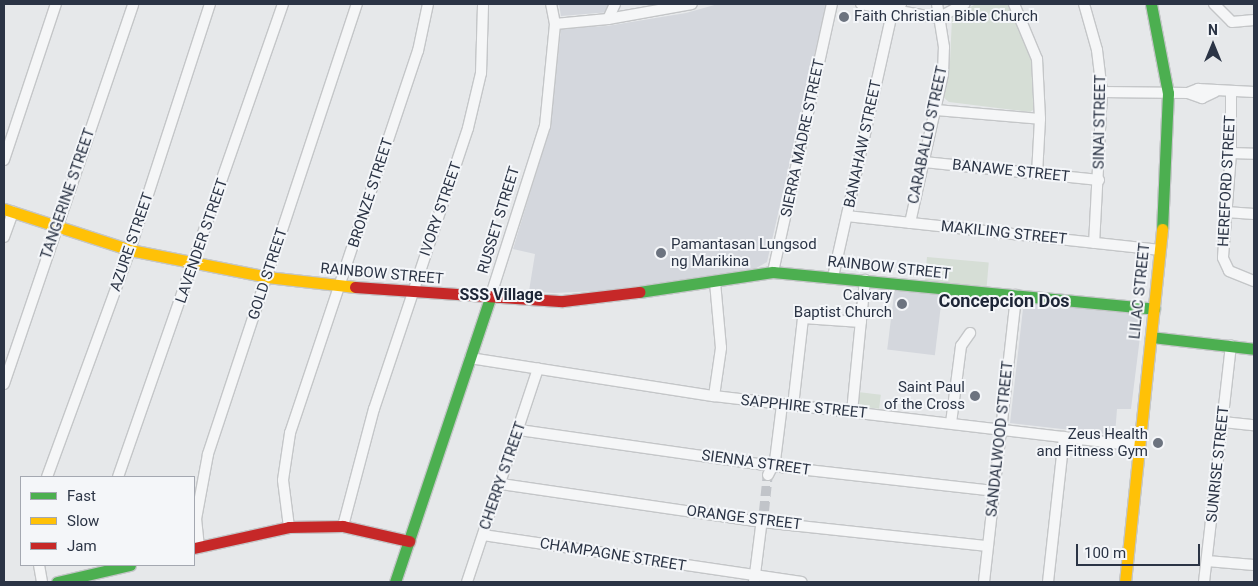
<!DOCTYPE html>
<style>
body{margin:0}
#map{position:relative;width:1258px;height:586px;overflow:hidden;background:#e6e8ea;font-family:Roboto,sans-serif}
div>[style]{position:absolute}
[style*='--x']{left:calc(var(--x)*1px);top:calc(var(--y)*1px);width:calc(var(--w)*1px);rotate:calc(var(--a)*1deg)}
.built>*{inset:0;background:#d4d7dd;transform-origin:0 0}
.green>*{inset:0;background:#d6ded6;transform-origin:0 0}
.street-tunnel>*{height:10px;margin-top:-5px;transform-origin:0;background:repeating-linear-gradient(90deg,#c1c4c9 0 10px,transparent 0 15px)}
.roads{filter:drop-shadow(1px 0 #c4c6c8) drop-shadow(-1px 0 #c4c6c8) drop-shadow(0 1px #c4c6c8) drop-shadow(0 -1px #c4c6c8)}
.street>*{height:10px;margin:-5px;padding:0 5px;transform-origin:5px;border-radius:5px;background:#f5f6f7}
.fast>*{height:11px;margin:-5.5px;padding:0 5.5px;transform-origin:5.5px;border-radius:5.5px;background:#4caf50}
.slow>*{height:11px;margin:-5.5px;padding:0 5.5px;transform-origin:5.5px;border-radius:5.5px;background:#ffc107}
.jam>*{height:11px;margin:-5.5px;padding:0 5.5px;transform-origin:5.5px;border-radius:5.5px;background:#c62828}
.dots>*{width:14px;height:14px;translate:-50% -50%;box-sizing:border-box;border:2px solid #f4f6f9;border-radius:50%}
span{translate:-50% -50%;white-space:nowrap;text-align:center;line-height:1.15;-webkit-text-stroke:4px #f4f6f9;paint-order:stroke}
.poi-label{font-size:15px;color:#2b3445}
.left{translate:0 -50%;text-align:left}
.right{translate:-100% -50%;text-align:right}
.street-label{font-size:15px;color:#2b3445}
.neighbourhood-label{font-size:16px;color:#1d2536;font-weight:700}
.quarter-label{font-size:18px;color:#1d2536;font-weight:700}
.frame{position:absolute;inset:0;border:5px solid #2b3445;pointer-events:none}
.legend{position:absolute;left:20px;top:476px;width:175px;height:90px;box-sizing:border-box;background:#f4f6f9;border:1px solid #a4a8b1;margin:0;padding:6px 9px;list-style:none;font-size:15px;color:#2b3445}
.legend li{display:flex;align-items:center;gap:10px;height:25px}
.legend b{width:25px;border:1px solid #a4a8b1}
.north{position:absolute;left:1188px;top:20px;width:50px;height:50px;-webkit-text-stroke:4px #f4f6f9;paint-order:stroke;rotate:0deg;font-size:14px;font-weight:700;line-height:20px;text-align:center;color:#2b3445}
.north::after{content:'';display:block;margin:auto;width:18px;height:22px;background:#2b3445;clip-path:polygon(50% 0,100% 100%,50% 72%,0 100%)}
.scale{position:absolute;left:1076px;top:544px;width:124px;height:22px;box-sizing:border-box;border:2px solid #2b3445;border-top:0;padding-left:6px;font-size:15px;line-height:18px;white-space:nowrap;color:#2b3445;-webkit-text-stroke:4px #f4f6f9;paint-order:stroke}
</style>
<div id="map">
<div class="built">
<i style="clip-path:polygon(559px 4px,611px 4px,610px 12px,561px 16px)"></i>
<i style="clip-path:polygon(718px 4px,826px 4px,767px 262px,751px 271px,620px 290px,554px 293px,529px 291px,535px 254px,513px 249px,550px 127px,561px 28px,607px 26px,686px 13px)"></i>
<i style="left:895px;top:286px;width:48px;height:64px;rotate:7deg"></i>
<i style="clip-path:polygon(1024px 300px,1143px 313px,1131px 409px,1117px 409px,1115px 435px,1010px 423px)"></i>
</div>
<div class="green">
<i style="clip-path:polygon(976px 4px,1008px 4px,1026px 32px,1034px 60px,1036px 108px,1030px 112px,949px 102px,943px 97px,950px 62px,952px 17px)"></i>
<i style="left:927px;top:257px;width:62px;height:24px;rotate:5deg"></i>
<i style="left:858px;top:392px;width:23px;height:14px;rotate:7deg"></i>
</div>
<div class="street-tunnel">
<i style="--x:764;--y:511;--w:36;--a:-84"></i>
</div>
<div class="roads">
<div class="street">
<i style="--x:861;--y:4;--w:78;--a:10.3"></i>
<i style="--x:938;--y:18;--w:30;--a:-28"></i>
<i style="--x:1014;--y:4;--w:60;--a:67.3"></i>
<i style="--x:1037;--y:59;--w:60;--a:87.1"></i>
<i style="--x:1040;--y:119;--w:55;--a:93.1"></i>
<i style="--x:1084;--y:4;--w:48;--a:74.2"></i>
<i style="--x:1097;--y:50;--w:42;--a:83.2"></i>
<i style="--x:1102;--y:92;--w:151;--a:93"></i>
<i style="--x:1214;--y:4;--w:25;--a:45"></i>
<i style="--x:1232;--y:22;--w:22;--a:-5"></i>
<i style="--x:608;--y:19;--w:17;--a:-65"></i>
<i style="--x:555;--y:24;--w:53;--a:-5.4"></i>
<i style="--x:608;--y:19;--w:85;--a:-10.1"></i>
<i style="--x:1102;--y:92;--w:86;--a:0.7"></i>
<i style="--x:1188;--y:93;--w:11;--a:-22"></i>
<i style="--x:1198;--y:89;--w:56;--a:3.1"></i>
<i style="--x:1188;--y:93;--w:15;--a:20"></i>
<i style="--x:1202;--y:98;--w:14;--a:-25"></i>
<i style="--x:1231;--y:93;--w:60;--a:90"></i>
<i style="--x:1231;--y:153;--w:105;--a:94.4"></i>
<i style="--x:1223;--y:258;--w:14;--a:65"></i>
<i style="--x:1229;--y:271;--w:27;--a:22"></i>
<i style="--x:936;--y:110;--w:104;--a:4.9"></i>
<i style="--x:1231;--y:153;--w:23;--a:2"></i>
<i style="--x:4;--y:160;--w:164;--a:-71.6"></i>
<i style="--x:924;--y:162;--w:176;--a:5.9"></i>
<i style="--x:1226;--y:212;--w:28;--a:4"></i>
<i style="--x:847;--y:216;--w:315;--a:6.2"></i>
<i style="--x:910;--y:223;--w:153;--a:-77.5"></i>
<i style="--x:943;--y:74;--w:27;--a:-88"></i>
<i style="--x:944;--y:47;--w:44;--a:-99.2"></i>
<i style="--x:4;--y:237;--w:27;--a:-70"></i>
<i style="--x:773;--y:272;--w:274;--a:-77.6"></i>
<i style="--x:833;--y:277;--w:265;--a:-77.4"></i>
<i style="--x:891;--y:18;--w:17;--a:-54"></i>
<i style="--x:490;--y:298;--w:181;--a:-72.3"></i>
<i style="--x:545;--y:126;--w:102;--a:-84.4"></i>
<i style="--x:555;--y:24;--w:20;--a:-101"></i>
<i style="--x:470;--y:358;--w:247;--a:8.9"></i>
<i style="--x:714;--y:396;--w:428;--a:6.7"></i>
<i style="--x:4;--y:384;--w:401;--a:-71.2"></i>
<i style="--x:714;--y:396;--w:49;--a:-81.7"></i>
<i style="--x:721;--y:348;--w:66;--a:-95.2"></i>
<i style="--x:793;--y:406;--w:89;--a:-83.5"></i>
<i style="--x:803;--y:318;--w:58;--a:3.9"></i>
<i style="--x:852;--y:412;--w:133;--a:-84.4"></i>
<i style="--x:1223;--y:422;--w:31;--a:6"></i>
<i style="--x:951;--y:423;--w:78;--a:-82.6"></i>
<i style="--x:961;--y:346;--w:16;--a:-55"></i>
<i style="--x:519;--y:430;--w:256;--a:8.1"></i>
<i style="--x:772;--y:466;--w:223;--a:6.4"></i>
<i style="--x:768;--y:475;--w:16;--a:-63"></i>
<i style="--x:775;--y:461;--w:56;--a:-82.9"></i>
<i style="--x:47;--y:477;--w:242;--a:-69.9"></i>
<i style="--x:130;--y:250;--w:259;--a:-72"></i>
<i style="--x:118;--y:477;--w:501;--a:-70.77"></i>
<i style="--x:501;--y:484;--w:264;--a:8.3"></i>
<i style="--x:762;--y:522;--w:227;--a:6.1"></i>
<i style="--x:343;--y:526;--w:121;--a:-75.2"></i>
<i style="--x:374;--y:409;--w:296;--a:-71.5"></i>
<i style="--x:468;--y:128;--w:57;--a:-76.7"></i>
<i style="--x:481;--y:73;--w:69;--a:-88.3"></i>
<i style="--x:289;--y:527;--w:47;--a:-97.3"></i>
<i style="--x:283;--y:480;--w:48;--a:-81.5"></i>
<i style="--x:290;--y:433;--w:403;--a:-71.5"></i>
<i style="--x:418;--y:51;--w:48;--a:-78"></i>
<i style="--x:483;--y:535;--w:322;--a:8.4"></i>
<i style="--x:199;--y:547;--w:28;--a:-96"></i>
<i style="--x:196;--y:519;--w:66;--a:-79.5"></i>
<i style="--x:208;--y:454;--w:474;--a:-71.7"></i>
<i style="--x:1207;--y:561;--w:47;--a:4.9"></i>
<i style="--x:39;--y:565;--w:17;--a:80"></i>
<i style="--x:467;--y:582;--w:225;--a:-71.6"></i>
<i style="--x:754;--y:582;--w:64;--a:-82.8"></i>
<i style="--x:984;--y:582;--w:289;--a:-83.6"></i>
<i style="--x:1048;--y:582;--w:146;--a:-83.7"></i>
<i style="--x:1204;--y:582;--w:238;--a:-83.5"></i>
</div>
<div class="fast">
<i style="--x:1151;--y:4;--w:91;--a:79.2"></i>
<i style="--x:1168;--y:93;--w:136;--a:92.5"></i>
<i style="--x:639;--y:292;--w:135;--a:-8.5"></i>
<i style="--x:773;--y:272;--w:383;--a:5.5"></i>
<i style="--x:1151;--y:337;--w:104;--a:6.6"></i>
<i style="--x:57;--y:582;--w:75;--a:-13.1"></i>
<i style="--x:395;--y:582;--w:299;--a:-71.5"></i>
</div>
<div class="slow">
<i style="--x:4;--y:209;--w:133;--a:18"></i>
<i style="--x:130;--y:250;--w:140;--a:11.1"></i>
<i style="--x:267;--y:277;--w:89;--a:6.5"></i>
<i style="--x:1125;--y:582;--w:355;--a:-84"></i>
</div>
<div class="jam">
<i style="--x:355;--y:287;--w:208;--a:3.9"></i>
<i style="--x:563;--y:301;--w:77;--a:-6.8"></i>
<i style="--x:194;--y:548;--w:97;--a:-12.5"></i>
<i style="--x:289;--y:527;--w:54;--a:-1.1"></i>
<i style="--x:343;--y:526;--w:68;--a:12.8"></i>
</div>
</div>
<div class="dots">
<i style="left:844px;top:17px;background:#6c737f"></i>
<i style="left:661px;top:253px;background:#6c737f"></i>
<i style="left:902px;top:304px;background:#6c737f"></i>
<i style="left:975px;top:396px;background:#6c737f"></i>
<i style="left:1158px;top:443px;background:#6c737f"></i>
</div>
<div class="poi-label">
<span class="left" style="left:854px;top:17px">Faith Christian Bible Church</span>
<span class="left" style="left:671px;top:253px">Pamantasan Lungsod<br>ng Marikina</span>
<span class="right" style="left:892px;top:304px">Calvary<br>Baptist Church</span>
<span class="right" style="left:965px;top:396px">Saint Paul<br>of the Cross</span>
<span class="right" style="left:1148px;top:443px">Zeus Health<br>and Fitness Gym</span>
</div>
<div class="street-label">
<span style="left:1100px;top:122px;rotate:-89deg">SINAI STREET</span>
<span style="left:928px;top:135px;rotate:-78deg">CARABALLO STREET</span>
<span style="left:803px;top:138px;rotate:-78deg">SIERRA MADRE STREET</span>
<span style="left:863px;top:144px;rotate:-78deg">BANAHAW STREET</span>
<span style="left:1011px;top:171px;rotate:6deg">BANAWE STREET</span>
<span style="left:1227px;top:181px;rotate:-87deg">HEREFORD STREET</span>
<span style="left:371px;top:193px;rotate:-72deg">BRONZE STREET</span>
<span style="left:68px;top:194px;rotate:-71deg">TANGERINE STREET</span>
<span style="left:441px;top:209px;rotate:-71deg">IVORY STREET</span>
<span style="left:499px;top:220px;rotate:-73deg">RUSSET STREET</span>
<span style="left:1004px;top:233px;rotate:6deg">MAKILING STREET</span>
<span style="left:202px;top:241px;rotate:-71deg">LAVENDER STREET</span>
<span style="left:132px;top:242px;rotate:-71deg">AZURE STREET</span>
<span style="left:889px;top:268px;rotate:6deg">RAINBOW STREET</span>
<span style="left:268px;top:274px;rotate:-72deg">GOLD STREET</span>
<span style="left:382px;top:274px;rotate:5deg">RAINBOW STREET</span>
<span style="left:1140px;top:291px;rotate:-84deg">LILAC STREET</span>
<span style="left:804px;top:407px;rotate:6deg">SAPPHIRE STREET</span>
<span style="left:1000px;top:439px;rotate:-84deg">SANDALWOOD STREET</span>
<span style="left:756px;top:463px;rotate:8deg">SIENNA STREET</span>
<span style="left:1218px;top:464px;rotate:-84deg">SUNRISE STREET</span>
<span style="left:503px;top:476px;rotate:-71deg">CHERRY STREET</span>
<span style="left:744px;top:518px;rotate:7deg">ORANGE STREET</span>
<span style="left:613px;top:555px;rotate:9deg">CHAMPAGNE STREET</span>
</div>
<div class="neighbourhood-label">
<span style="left:501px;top:295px">SSS Village</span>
</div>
<div class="quarter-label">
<span style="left:1004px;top:301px">Concepcion Dos</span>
</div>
<div class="frame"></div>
<ul class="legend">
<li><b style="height:6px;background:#4caf50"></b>Fast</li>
<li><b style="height:6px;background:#ffc107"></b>Slow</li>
<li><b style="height:6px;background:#c62828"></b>Jam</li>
</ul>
<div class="north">N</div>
<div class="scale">100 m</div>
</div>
